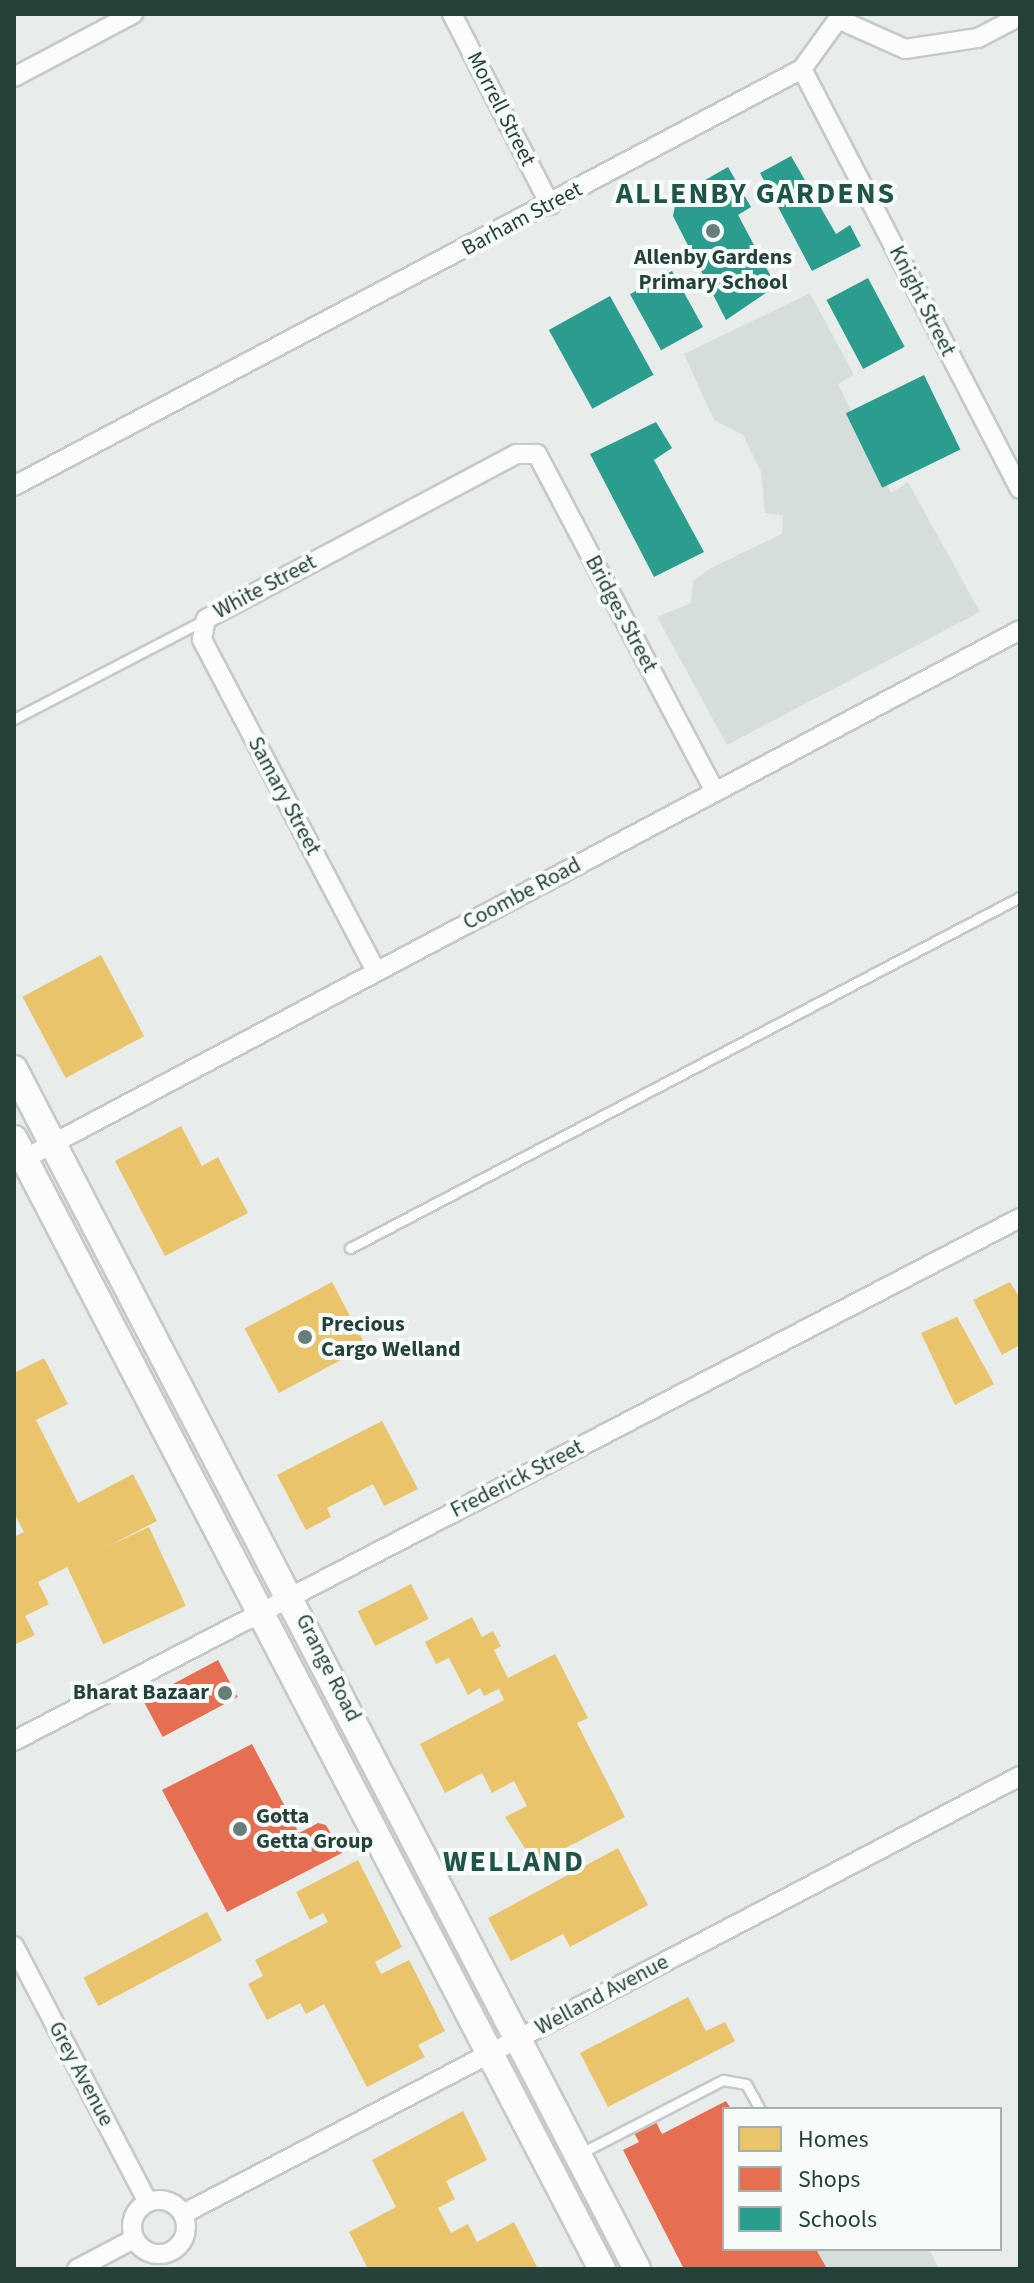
<!DOCTYPE html>
<style>
body{margin:0}
#map{position:relative;width:1034px;height:2283px;overflow:hidden;background:#e8edeb;font-family:"Source Sans 3",sans-serif}
div>[style]{position:absolute}
[style*='--x']{left:calc(var(--x)*1px);top:calc(var(--y)*1px);width:calc(var(--w)*1px);rotate:calc(var(--a)*1deg)}
.built>*{inset:0;background:#d6dedb}
.homes>*{inset:0;background:#e9c46a;transform-origin:0 0}
.shops>*{inset:0;background:#e76f51;transform-origin:0 0}
.schools>*{inset:0;background:#2a9d8f;transform-origin:0 0}
.roads{filter:drop-shadow(2px 0 #c5cac8) drop-shadow(-2px 0 #c5cac8) drop-shadow(0 2px #c5cac8) drop-shadow(0 -2px #c5cac8)}
.lane>*{height:9px;margin:-4.5px;padding:0 4.5px;transform-origin:4.5px;border-radius:4.5px;background:#fcfcfc}
.street>*{height:18px;margin:-9px;padding:0 9px;transform-origin:9px;border-radius:9px;background:#fcfcfc}
.street>.ring{margin:-9px;padding:0;box-sizing:content-box;background:none;border:18px solid #fcfcfc;border-radius:50%}
.secondary>*{height:26px;margin:-13px;padding:0 13px;transform-origin:13px;border-radius:13px;background:#fcfcfc}
.dots>*{width:22px;height:22px;translate:-50% -50%;box-sizing:border-box;border:4px solid #f7fbf9;border-radius:50%}
span{translate:-50% -50%;white-space:nowrap;text-align:center;line-height:1.15;-webkit-text-stroke:8px #f7fbf9;paint-order:stroke}
.street-label{font-size:22px;color:#24423a}
.poi-label{font-size:22px;color:#24423a;font-weight:700}
.left{translate:0 -50%;text-align:left}
.right{translate:-100% -50%;text-align:right}
.district-label{font-size:30px;color:#1f5548;font-weight:700;letter-spacing:2px}
.frame{position:absolute;inset:0;border:16px solid #24423a;pointer-events:none}
.legend{position:absolute;left:722px;top:2107px;width:280px;height:144px;box-sizing:border-box;background:#f7fbf9;border:2px solid #a3b1ad;margin:0;padding:10px 14px;list-style:none;font-size:24px;color:#24423a}
.legend li{display:flex;align-items:center;gap:16px;height:40px}
.legend b{width:40px;border:2px solid #a3b1ad}
</style>
<div id="map">
<div class="built">
<i style="clip-path:polygon(810px 293px,854px 375px,838px 384px,891px 493px,908px 482px,980px 612px,727px 745px,657px 617px,691px 603px,693px 581px,711px 568px,782px 534px,783px 515px,765px 513px,761px 472px,743px 435px,714px 420px,684px 354px)"></i>
<i style="clip-path:polygon(724px 2193px,724px 2249px,929px 2249px,939px 2269px,684px 2269px,661px 2226px)"></i>
</div>
<div class="homes">
<i style="left:101px;top:955px;width:92px;height:89px;rotate:62deg"></i>
<i style="clip-path:polygon(181px 1126px,202px 1166px,218px 1157px,248px 1213px,165px 1256px,115px 1161px)"></i>
<i style="left:332px;top:1282px;width:73px;height:99px;rotate:62deg"></i>
<i style="clip-path:polygon(1010px 1282px,1020px 1298px,1020px 1345px,1002px 1355px,973px 1300px)"></i>
<i style="clip-path:polygon(957px 1317px,994px 1384px,955px 1405px,921px 1333px)"></i>
<i style="clip-path:polygon(44px 1358px,68px 1404px,36px 1420px,78px 1503px,133px 1474px,157px 1521px,38px 1582px,49px 1604px,25px 1616px,35px 1635px,14px 1645px,14px 1537px,24px 1532px,14px 1513px,14px 1373px)"></i>
<i style="clip-path:polygon(382px 1421px,418px 1489px,384px 1506px,373px 1484px,327px 1508px,331px 1517px,306px 1530px,277px 1475px)"></i>
<i style="left:149px;top:1527px;width:87px;height:91px;rotate:65deg"></i>
<i style="left:411px;top:1584px;width:39px;height:60px;rotate:63deg"></i>
<i style="clip-path:polygon(472px 1617px,482px 1637px,493px 1631px,501px 1646px,494px 1650px,508px 1678px,555px 1654px,588px 1718px,577px 1723px,625px 1817px,535px 1864px,505px 1817px,527px 1806px,514px 1781px,492px 1793px,482px 1773px,445px 1793px,420px 1744px,504px 1700px,499px 1689px,484px 1696px,480px 1688px,468px 1695px,449px 1658px,436px 1664px,425px 1642px)"></i>
<i style="clip-path:polygon(618px 1848px,648px 1905px,570px 1947px,563px 1934px,511px 1961px,488px 1918px)"></i>
<i style="clip-path:polygon(358px 1860px,402px 1947px,375px 1962px,381px 1974px,409px 1960px,445px 2031px,418px 2045px,425px 2057px,367px 2087px,324px 2004px,306px 2014px,300px 2003px,267px 2020px,248px 1984px,263px 1976px,255px 1960px,328px 1922px,323px 1913px,310px 1920px,296px 1892px)"></i>
<i style="left:207px;top:1912px;width:32px;height:140px;rotate:62deg"></i>
<i style="clip-path:polygon(688px 1997px,706px 2031px,725px 2022px,735px 2041px,608px 2107px,580px 2053px)"></i>
<i style="clip-path:polygon(463px 2111px,487px 2160px,446px 2181px,455px 2199px,438px 2208px,451px 2233px,468px 2224px,477px 2242px,514px 2222px,538px 2269px,368px 2269px,349px 2232px,396px 2207px,372px 2160px)"></i>
</div>
<div class="shops">
<i style="left:218px;top:1660px;width:42px;height:85px;rotate:62deg"></i>
<i style="clip-path:polygon(252px 1744px,299px 1833px,318px 1823px,326px 1825px,342px 1853px,227px 1912px,162px 1790px)"></i>
<i style="clip-path:polygon(726px 2101px,731px 2109px,724px 2109px,724px 2249px,816px 2249px,827px 2269px,684px 2269px,623px 2150px,639px 2142px,633px 2131px,655px 2120px,662px 2134px)"></i>
</div>
<div class="schools">
<i style="clip-path:polygon(791px 156px,836px 234px,850px 225px,861px 246px,812px 271px,760px 173px)"></i>
<i style="clip-path:polygon(728px 167px,751px 207px,738px 215px,776px 286px,726px 320px,673px 216px,677px 196px)"></i>
<i style="left:672px;top:271px;width:64px;height:48px;rotate:61deg"></i>
<i style="left:868px;top:278px;width:78px;height:47px;rotate:62deg"></i>
<i style="left:610px;top:296px;width:90px;height:70px;rotate:61deg"></i>
<i style="left:924px;top:375px;width:83px;height:87px;rotate:64deg"></i>
<i style="clip-path:polygon(656px 422px,672px 448px,654px 460px,704px 552px,654px 577px,590px 454px)"></i>
</div>
<div class="roads">
<div class="lane">
<i style="--x:14;--y:719;--w:216;--a:-27.5"></i>
<i style="--x:350;--y:1248;--w:756;--a:-27.65"></i>
<i style="--x:581;--y:2153;--w:160;--a:-27.2"></i>
<i style="--x:723;--y:2080;--w:23;--a:10"></i>
<i style="--x:746;--y:2084;--w:29;--a:61"></i>
</div>
<div class="street">
<i style="--x:452;--y:14;--w:215;--a:62.8"></i>
<i style="--x:802;--y:69;--w:473;--a:62.6"></i>
<i style="--x:14;--y:77;--w:135;--a:-27.9"></i>
<i style="--x:14;--y:486;--w:892;--a:-27.89"></i>
<i style="--x:802;--y:69;--w:62;--a:-54.2"></i>
<i style="--x:838;--y:19;--w:73;--a:24.1"></i>
<i style="--x:905;--y:49;--w:74;--a:-8.6"></i>
<i style="--x:978;--y:38;--w:47;--a:-27.6"></i>
<i style="--x:376;--y:971;--w:375;--a:-117.7"></i>
<i style="--x:202;--y:639;--w:20;--a:-79"></i>
<i style="--x:206;--y:619;--w:351;--a:-28"></i>
<i style="--x:516;--y:454;--w:21;--a:0"></i>
<i style="--x:537;--y:454;--w:382;--a:62.2"></i>
<i style="--x:24;--y:1159;--w:1128;--a:-27.97"></i>
<i style="--x:14;--y:1741;--w:1134;--a:-27.47"></i>
<i style="--x:14;--y:1946;--w:289;--a:62.4"></i>
<i class="ring" style="left:132px;top:2200px;width:36px;height:36px"></i>
<i style="--x:183;--y:2214;--w:945;--a:-27.62"></i>
<i style="--x:77;--y:2269;--w:64;--a:-27.8"></i>
</div>
<div class="secondary">
<i style="--x:14;--y:1069;--w:1352;--a:62.56"></i>
<i style="--x:14;--y:1139;--w:1274;--a:62.51"></i>
</div>
</div>
<div class="dots">
<i style="left:713px;top:231px;background:#697e78"></i>
<i style="left:305px;top:1337px;background:#697e78"></i>
<i style="left:225px;top:1693px;background:#697e78"></i>
<i style="left:240px;top:1829px;background:#697e78"></i>
</div>
<div class="street-label">
<span style="left:501px;top:109px;rotate:63deg">Morrell Street</span>
<span style="left:522px;top:219px;rotate:-28deg">Barham Street</span>
<span style="left:922px;top:301px;rotate:63deg">Knight Street</span>
<span style="left:265px;top:587px;rotate:-28deg">White Street</span>
<span style="left:621px;top:614px;rotate:62deg">Bridges Street</span>
<span style="left:284px;top:796px;rotate:62deg">Samary Street</span>
<span style="left:522px;top:894px;rotate:-28deg">Coombe Road</span>
<span style="left:517px;top:1479px;rotate:-27deg">Frederick Street</span>
<span style="left:328px;top:1668px;rotate:63deg">Grange Road</span>
<span style="left:602px;top:1995px;rotate:-28deg">Welland Avenue</span>
<span style="left:81px;top:2074px;rotate:62deg">Grey Avenue</span>
</div>
<div class="poi-label">
<span style="left:713px;top:270px">Allenby Gardens<br>Primary School</span>
<span class="left" style="left:321px;top:1337px">Precious<br>Cargo Welland</span>
<span class="right" style="left:209px;top:1693px">Bharat Bazaar</span>
<span class="left" style="left:256px;top:1829px">Gotta<br>Getta Group</span>
</div>
<div class="district-label">
<span style="left:756px;top:194px">ALLENBY GARDENS</span>
<span style="left:514px;top:1862px">WELLAND</span>
</div>
<div class="frame"></div>
<ul class="legend">
<li><b style="height:22px;background:#e9c46a"></b>Homes</li>
<li><b style="height:22px;background:#e76f51"></b>Shops</li>
<li><b style="height:22px;background:#2a9d8f"></b>Schools</li>
</ul>
</div>
